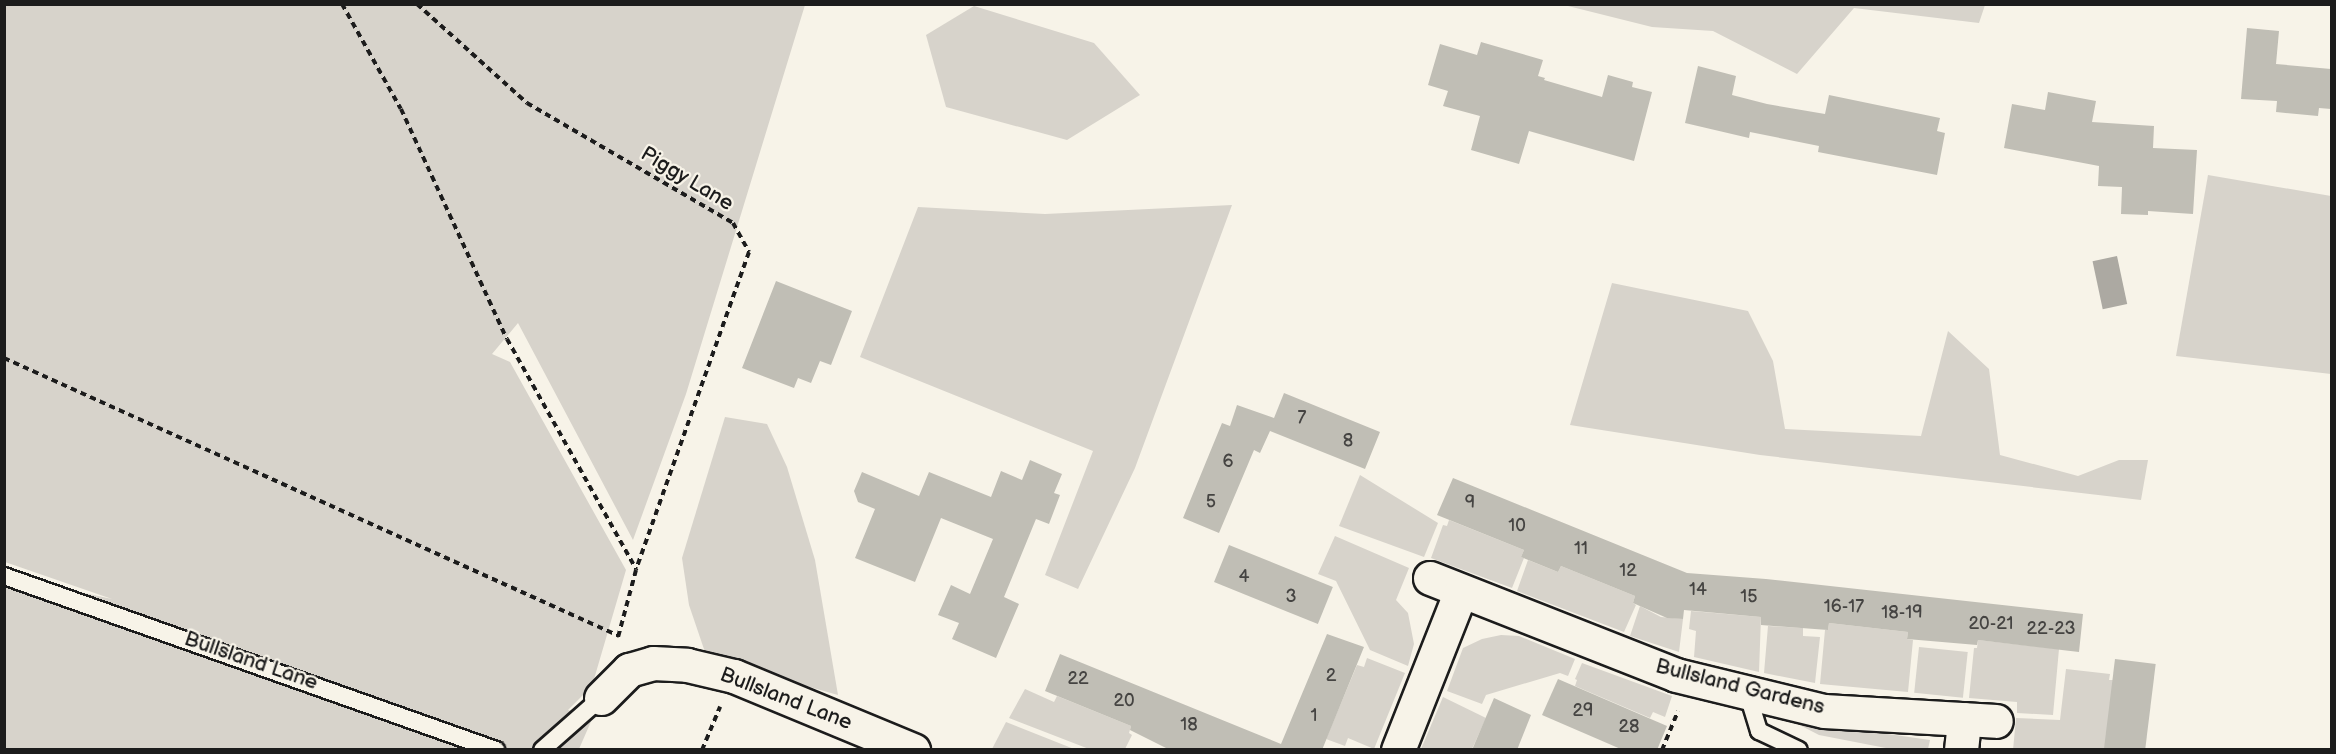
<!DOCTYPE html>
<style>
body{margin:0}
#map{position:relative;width:2336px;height:754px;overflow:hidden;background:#f7f3e8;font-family:"Balsamiq Sans",sans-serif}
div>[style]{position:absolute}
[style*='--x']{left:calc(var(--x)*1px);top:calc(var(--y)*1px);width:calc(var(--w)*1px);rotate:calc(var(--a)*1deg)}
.green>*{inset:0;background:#d7d3cb;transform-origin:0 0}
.water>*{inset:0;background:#aca9a2;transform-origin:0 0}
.building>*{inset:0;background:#c0beb5;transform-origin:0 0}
.path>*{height:4px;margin-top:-2px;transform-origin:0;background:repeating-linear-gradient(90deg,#1c1c1c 0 6px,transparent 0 10.5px)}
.roads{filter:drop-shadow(2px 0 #1c1c1c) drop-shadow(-2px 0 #1c1c1c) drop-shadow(0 2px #1c1c1c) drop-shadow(0 -2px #1c1c1c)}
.lane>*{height:16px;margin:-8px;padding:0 8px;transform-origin:8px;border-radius:8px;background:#f7f3e8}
.street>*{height:33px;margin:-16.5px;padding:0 16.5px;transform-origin:16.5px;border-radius:16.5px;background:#f7f3e8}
span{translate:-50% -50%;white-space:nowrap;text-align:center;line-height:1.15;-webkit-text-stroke:4.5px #f7f3e8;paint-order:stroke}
.number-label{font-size:18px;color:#454442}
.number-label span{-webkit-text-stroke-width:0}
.street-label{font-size:21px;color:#1c1c1c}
.frame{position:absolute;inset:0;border:6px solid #1c1c1c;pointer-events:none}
</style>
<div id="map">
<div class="green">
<i style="clip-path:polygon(5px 5px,805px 5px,686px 394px,633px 540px,518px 323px,492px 354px,510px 362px,626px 570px,592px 686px,568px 710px,593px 717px,579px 749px,5px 749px,5px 576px,112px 599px,5px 562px)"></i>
<i style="clip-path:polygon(1564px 5px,1985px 5px,1979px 23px,1854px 8px,1797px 74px,1713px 31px,1652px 27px)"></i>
<i style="clip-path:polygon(974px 6px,1094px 43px,1140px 95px,1067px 140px,946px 107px,926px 35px)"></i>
<i style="clip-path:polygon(2208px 175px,2331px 196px,2331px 374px,2176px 356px)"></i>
<i style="clip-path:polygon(1232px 205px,1135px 468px,1078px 589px,1045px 575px,1093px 451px,860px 357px,918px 207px,1045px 214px)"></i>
<i style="clip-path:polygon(1612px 283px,1748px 311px,1773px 361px,1785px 429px,1921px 436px,1948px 331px,1989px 369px,2000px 455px,2078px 476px,2119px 460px,2148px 460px,2141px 500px,1760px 455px,1570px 425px)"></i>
<i style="clip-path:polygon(725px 417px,767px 424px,787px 467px,815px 560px,838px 695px,707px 658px,689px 605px,682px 558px)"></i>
<i style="clip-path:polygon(1360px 475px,1438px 523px,1424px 557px,1339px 526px)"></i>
<i style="clip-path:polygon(1449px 520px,1524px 550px,1521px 557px,1524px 558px,1512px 588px,1431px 558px,1443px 525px,1447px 526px)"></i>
<i style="clip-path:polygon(1335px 536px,1409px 568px,1396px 600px,1408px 613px,1414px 644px,1408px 666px,1370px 650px,1336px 581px,1318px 574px)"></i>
<i style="clip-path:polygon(1528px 560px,1558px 572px,1561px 566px,1635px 596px,1633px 603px,1636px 605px,1624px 632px,1517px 591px)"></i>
<i style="clip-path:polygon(1640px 606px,1661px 617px,1683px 619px,1679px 652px,1630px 636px)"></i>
<i style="clip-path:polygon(1691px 611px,1761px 617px,1759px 672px,1694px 657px,1696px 631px,1689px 629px)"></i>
<i style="clip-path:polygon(1829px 623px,1908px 632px,1907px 639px,1913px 640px,1908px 692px,1820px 684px,1825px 630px,1828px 630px)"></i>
<i style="clip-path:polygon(1768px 626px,1803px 628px,1803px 636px,1820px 637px,1815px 683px,1764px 673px)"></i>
<i style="clip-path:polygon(1501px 635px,1519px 636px,1575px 659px,1568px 676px,1560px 673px,1486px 695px,1482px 704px,1447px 691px,1463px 648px,1482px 639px)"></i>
<i style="clip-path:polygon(1978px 640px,2059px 649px,2053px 715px,2017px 713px,2017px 702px,1969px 698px,1974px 648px,1977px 648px)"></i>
<i style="left:1919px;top:647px;width:49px;height:46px;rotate:6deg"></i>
<i style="clip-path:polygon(1367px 658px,1405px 673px,1374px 749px,1348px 738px,1345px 746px,1326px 739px,1357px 665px,1364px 667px)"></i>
<i style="clip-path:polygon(1582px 663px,1672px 696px,1665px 717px,1653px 712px,1650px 718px,1575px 686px,1577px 680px,1575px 679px)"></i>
<i style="clip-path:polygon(2066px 669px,2110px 674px,2109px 680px,2113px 680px,2106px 749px,2013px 750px,2016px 718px,2060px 720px)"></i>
<i style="clip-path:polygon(1025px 689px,1054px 702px,1057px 696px,1131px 726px,1129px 733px,1132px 735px,1125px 749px,1089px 749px,1009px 718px)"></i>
<i style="clip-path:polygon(1443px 697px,1486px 718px,1472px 749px,1421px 749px)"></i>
<i style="clip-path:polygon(1790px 720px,1930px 740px,1928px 749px,1891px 749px,1819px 735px)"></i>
<i style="clip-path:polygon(1006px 722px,1074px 749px,992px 749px)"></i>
</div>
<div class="water">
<i style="left:2117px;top:256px;width:49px;height:25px;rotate:78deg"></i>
</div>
<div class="building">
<i style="clip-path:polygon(2247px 28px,2279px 31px,2276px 64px,2331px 69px,2331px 109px,2319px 108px,2318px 116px,2276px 112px,2277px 101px,2241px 99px)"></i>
<i style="clip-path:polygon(1481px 42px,1543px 60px,1538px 76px,1545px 78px,1544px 80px,1602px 97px,1608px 75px,1633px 82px,1632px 87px,1652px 92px,1634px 161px,1529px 131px,1519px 164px,1471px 150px,1480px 116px,1443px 106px,1448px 91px,1428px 85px,1440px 44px,1477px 55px)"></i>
<i style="clip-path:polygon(1698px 66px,1736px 76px,1732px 95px,1767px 104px,1825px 114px,1829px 95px,1940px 118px,1937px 131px,1945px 133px,1937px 175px,1818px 152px,1819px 146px,1750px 132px,1749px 138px,1685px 123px)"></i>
<i style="clip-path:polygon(2048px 92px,2096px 101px,2092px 122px,2154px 126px,2153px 148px,2197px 150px,2193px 214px,2148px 211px,2148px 215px,2121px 214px,2122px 187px,2098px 186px,2099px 166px,2004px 148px,2012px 104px,2045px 110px)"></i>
<i style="clip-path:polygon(776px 281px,852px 311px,831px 365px,820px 361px,811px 383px,798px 378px,794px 388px,742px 368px)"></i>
<i style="clip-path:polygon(1284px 393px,1380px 432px,1365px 469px,1270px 431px,1260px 453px,1254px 450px,1219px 533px,1183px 518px,1222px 423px,1230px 426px,1237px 405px,1274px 418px)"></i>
<i style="clip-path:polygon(1030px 460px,1062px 474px,1054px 493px,1060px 495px,1049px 524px,1036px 519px,1004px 597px,1019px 604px,996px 658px,952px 639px,959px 623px,938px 615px,951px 585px,970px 594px,993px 539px,941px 518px,915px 582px,855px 558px,875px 509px,858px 502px,854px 491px,862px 472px,919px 496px,929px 472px,991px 497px,1001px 471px,1022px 480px)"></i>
<i style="clip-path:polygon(1453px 478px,1687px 573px,1766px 579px,2083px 614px,2079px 652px,1978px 640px,1977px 645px,1907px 639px,1908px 632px,1829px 623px,1828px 630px,1761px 625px,1761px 617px,1684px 610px,1683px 619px,1667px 618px,1633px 603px,1635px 596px,1561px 566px,1558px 572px,1521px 557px,1524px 550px,1437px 515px)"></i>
<i style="left:1229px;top:545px;width:112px;height:40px;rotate:22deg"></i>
<i style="clip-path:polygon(1327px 634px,1364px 647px,1322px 750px,1170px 750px,1130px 730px,1131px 726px,1045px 691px,1060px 654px,1281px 744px)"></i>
<i style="left:2115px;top:659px;width:41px;height:91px;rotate:7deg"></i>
<i style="clip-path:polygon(1558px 679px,1667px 726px,1657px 750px,1623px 750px,1542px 715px)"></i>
<i style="clip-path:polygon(1494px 698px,1531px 715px,1517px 750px,1472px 750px)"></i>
</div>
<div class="path">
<i style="--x:342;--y:4;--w:120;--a:60.7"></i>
<i style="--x:401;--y:109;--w:253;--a:65.3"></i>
<i style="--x:507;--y:339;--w:264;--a:60.7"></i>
<i style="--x:417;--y:4;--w:148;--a:42"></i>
<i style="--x:527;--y:103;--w:238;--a:30.2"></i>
<i style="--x:733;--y:223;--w:33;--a:61"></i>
<i style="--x:749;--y:252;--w:337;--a:109.6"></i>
<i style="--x:636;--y:570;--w:69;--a:105"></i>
<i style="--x:4;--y:358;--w:675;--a:24.32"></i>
<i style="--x:702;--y:750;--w:47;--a:-67.3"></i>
<i style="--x:1662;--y:750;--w:42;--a:-67.7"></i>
</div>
<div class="roads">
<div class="lane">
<i style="--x:4;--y:576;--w:522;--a:19.48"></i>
<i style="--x:1747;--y:692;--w:41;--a:72.9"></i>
<i style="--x:1759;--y:731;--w:44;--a:25.4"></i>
<i style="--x:542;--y:750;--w:79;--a:-41.4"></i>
</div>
<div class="street">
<i style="--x:1430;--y:578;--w:264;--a:21.5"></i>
<i style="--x:1676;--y:675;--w:152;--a:13.7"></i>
<i style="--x:1824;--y:711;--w:172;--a:3.3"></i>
<i style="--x:601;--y:698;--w:40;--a:-45"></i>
<i style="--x:629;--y:670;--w:25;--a:-16"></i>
<i style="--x:653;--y:663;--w:34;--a:3"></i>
<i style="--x:687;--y:665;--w:48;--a:13.2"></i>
<i style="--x:734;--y:676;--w:194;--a:22.5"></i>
<i style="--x:1398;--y:750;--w:171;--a:-68.4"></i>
<i style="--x:1961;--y:750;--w:31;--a:-84"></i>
</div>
</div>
<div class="number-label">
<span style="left:1302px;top:418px">7</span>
<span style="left:1348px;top:441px">8</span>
<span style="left:1228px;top:462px">6</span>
<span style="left:1211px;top:502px">5</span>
<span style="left:1470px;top:503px">9</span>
<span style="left:1517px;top:526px">10</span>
<span style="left:1581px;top:549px">11</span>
<span style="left:1628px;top:571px">12</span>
<span style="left:1244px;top:577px">4</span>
<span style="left:1698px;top:590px">14</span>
<span style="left:1291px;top:597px">3</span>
<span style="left:1749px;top:597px">15</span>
<span style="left:1844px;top:607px">16-17</span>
<span style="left:1902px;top:613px">18-19</span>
<span style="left:1991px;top:624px">20-21</span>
<span style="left:2051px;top:629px">22-23</span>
<span style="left:1331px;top:676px">2</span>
<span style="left:1078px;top:679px">22</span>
<span style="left:1124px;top:701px">20</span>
<span style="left:1583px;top:711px">29</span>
<span style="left:1314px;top:716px">1</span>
<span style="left:1189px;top:725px">18</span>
<span style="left:1629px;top:727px">28</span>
</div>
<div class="street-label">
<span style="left:687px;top:179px;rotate:31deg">Piggy Lane</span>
<span style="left:251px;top:661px;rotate:19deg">Bullsland Lane</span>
<span style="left:1740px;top:687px;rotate:14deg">Bullsland Gardens</span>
<span style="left:786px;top:699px;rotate:21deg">Bullsland Lane</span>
</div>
<div class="frame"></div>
</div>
